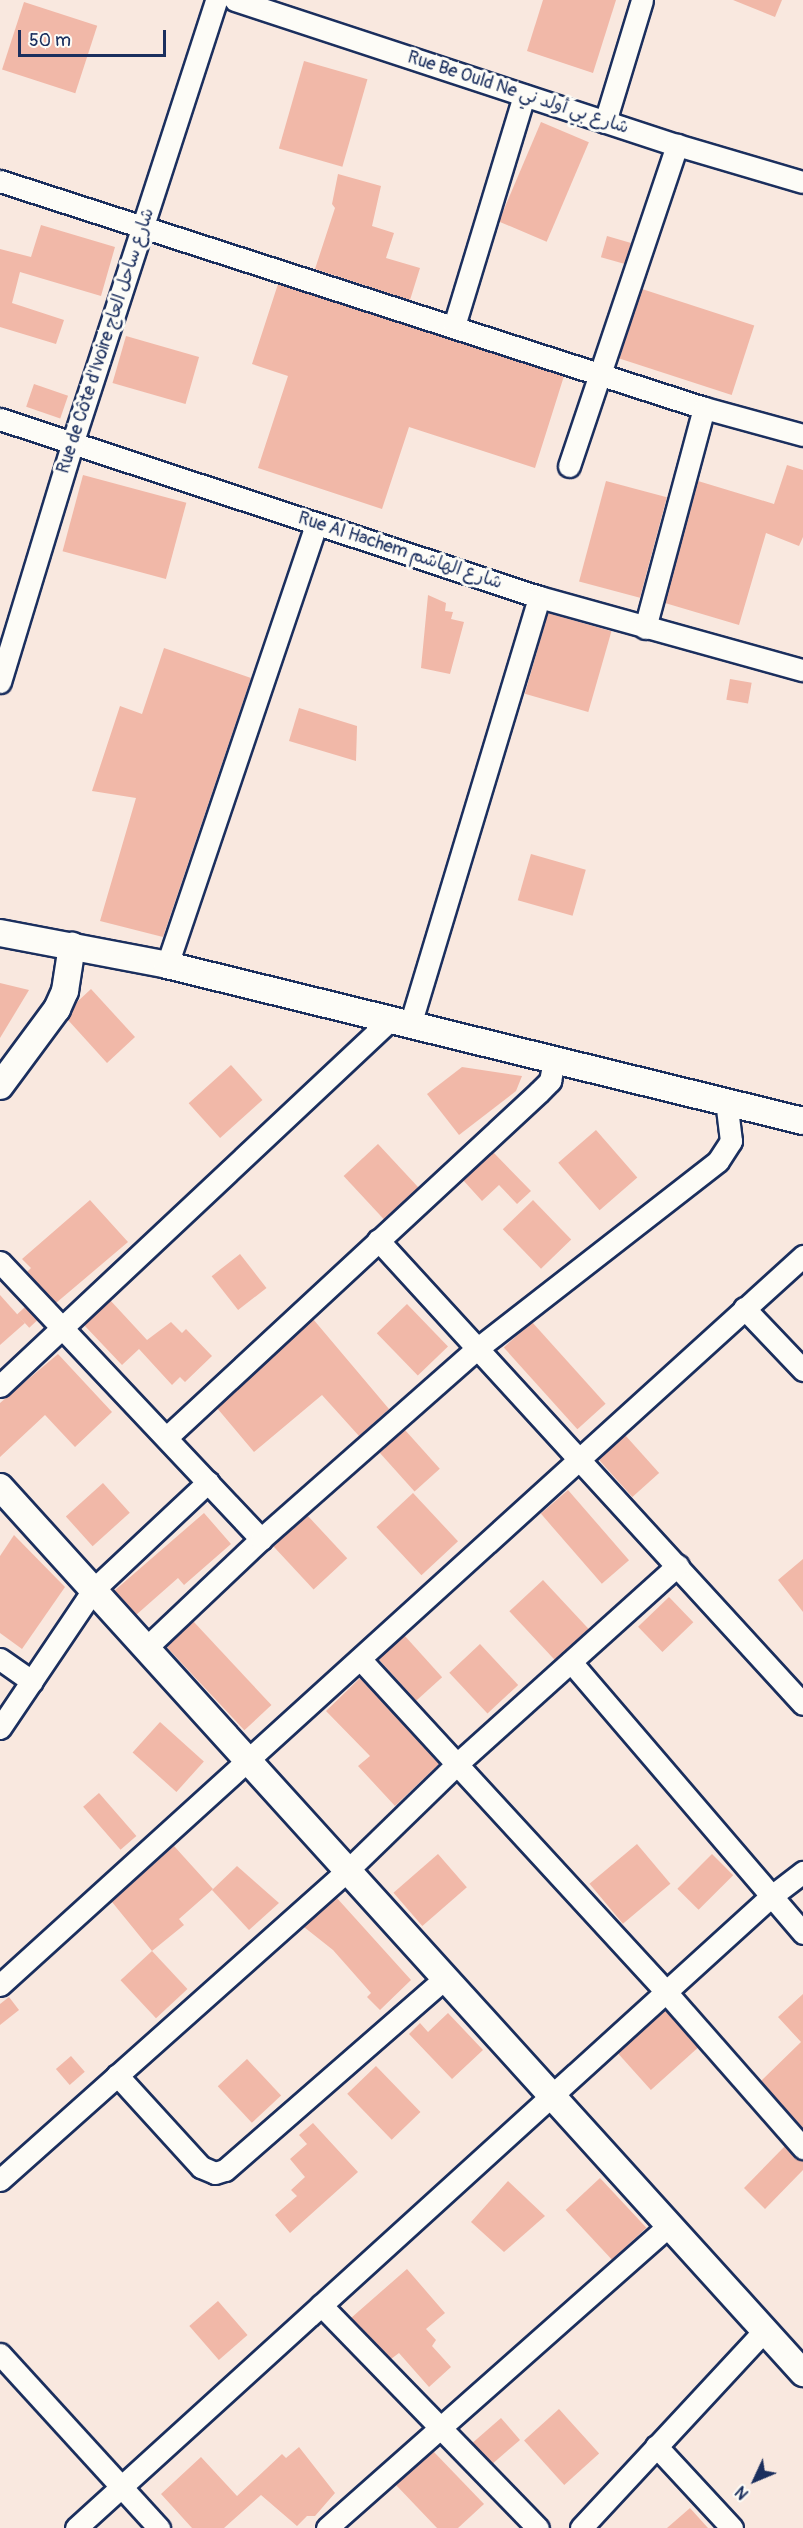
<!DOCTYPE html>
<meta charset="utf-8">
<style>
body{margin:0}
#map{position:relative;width:803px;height:2528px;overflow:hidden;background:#f9e8df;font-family:Pangolin,"Playpen Sans Arabic",sans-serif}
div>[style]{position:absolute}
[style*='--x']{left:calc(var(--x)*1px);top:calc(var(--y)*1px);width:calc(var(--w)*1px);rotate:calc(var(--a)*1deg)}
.building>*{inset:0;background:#f1b8a8;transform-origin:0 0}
.roads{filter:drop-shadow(2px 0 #1b2f5e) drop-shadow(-2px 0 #1b2f5e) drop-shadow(0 2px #1b2f5e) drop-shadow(0 -2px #1b2f5e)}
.minor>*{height:21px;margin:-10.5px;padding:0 10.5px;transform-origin:10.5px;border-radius:10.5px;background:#fdfcf7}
.tertiary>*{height:26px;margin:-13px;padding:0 13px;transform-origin:13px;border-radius:13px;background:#fdfcf7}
span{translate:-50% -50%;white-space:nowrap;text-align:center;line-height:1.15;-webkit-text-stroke:6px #fdfcf7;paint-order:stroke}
.street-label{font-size:18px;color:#1b2f5e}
.north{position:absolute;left:725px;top:2450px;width:60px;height:60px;-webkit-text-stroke:4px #fdfcf7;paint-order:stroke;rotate:226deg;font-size:16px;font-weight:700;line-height:24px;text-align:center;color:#1b2f5e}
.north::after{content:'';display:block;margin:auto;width:21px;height:27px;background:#1b2f5e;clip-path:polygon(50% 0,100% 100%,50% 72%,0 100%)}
.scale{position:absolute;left:18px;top:30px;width:148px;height:27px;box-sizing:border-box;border:3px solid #1b2f5e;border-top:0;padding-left:8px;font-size:18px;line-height:21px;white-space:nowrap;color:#1b2f5e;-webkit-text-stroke:4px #fdfcf7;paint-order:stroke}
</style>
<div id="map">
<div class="building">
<i style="clip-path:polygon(543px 0,616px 0,593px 73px,527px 51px)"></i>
<i style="clip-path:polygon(733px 0,782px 0,775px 17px)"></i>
<i style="left:24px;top:2px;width:77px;height:71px;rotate:18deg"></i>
<i style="left:304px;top:61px;width:66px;height:91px;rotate:16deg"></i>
<i style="left:541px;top:122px;width:52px;height:108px;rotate:23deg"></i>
<i style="clip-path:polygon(338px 174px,381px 186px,372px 226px,394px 233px,386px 258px,420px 268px,410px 300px,315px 269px,335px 208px,332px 204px)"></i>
<i style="clip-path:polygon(41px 225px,115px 247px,101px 296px,20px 272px,12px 303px,64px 320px,56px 344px,0 327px,0 249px,31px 257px)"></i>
<i style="left:607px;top:236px;width:25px;height:22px;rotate:16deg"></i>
<i style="clip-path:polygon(278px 284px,564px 376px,535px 468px,409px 427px,382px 509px,258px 468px,288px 376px,252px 364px)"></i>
<i style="left:642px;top:289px;width:118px;height:73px;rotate:18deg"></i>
<i style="left:126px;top:336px;width:76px;height:49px;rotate:16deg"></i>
<i style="left:34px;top:384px;width:36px;height:24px;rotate:19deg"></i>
<i style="clip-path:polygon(787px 465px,803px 470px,803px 537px,799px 546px,766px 533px,739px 625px,665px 603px,698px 481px,774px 504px)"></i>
<i style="left:83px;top:475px;width:107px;height:79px;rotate:15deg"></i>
<i style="left:606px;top:481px;width:63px;height:104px;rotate:15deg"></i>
<i style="clip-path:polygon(428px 595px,446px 603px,445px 611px,453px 612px,451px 619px,464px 622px,450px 674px,421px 668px)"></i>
<i style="left:548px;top:613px;width:66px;height:84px;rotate:16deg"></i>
<i style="clip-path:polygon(164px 648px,251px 678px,163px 937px,100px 921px,136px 798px,92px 791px,120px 706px,142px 714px)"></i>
<i style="left:730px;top:679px;width:22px;height:21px;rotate:10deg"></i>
<i style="clip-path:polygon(299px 708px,357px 726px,356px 761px,289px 741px)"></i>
<i style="left:531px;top:854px;width:57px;height:48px;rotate:16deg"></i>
<i style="clip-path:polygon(0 983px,29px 990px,0 1038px)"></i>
<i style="clip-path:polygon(91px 989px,135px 1037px,107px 1063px,68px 1020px,77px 1002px)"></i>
<i style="left:231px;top:1065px;width:47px;height:57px;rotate:48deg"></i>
<i style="clip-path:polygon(462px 1067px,522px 1076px,516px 1091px,459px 1135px,427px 1094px)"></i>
<i style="left:596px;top:1130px;width:63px;height:50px;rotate:49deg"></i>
<i style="left:378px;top:1144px;width:59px;height:47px;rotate:47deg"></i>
<i style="clip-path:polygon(493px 1152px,531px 1191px,517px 1204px,499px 1185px,482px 1201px,463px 1180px)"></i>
<i style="clip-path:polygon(90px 1200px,128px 1242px,56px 1303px,27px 1272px,31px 1268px,22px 1259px)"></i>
<i style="left:533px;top:1200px;width:55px;height:42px;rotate:46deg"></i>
<i style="left:240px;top:1254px;width:43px;height:36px;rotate:52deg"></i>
<i style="clip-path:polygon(0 1295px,25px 1323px,0 1345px)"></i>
<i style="clip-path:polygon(110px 1300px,147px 1340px,171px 1322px,182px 1333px,186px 1329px,212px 1356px,185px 1382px,180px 1377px,172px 1385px,139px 1349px,122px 1365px,84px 1325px)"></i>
<i style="left:407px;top:1304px;width:59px;height:42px;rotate:46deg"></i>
<i style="left:25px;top:1307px;width:18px;height:11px;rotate:47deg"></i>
<i style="clip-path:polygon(313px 1319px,389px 1409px,359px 1436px,322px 1395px,254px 1452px,217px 1408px)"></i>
<i style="left:532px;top:1322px;width:110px;height:38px;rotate:48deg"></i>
<i style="clip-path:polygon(58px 1354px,112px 1412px,75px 1447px,45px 1415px,0 1457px,0 1403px)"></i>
<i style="left:405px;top:1430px;width:52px;height:34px;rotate:48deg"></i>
<i style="left:625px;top:1435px;width:51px;height:36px;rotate:48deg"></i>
<i style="left:103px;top:1483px;width:40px;height:50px;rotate:48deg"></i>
<i style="left:568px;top:1490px;width:93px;height:36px;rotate:49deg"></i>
<i style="left:413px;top:1493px;width:66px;height:50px;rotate:47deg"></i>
<i style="clip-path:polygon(204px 1513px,231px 1544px,184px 1585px,178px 1578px,136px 1615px,114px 1591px)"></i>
<i style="left:307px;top:1515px;width:59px;height:46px;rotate:47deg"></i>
<i style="clip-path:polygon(14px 1535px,65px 1587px,22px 1649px,0 1633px,0 1556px)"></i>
<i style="clip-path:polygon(803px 1559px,803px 1612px,778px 1580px)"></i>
<i style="left:543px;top:1580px;width:67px;height:46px;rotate:47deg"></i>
<i style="left:669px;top:1597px;width:35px;height:43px;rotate:46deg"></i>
<i style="left:193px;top:1621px;width:115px;height:37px;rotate:47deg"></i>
<i style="left:404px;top:1635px;width:57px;height:35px;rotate:48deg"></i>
<i style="left:480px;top:1644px;width:56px;height:42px;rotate:47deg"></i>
<i style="clip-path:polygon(360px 1678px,439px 1764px,395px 1806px,358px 1766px,370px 1756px,326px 1711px)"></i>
<i style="left:160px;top:1722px;width:59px;height:41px;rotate:42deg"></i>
<i style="left:99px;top:1793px;width:57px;height:21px;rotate:49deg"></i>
<i style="left:637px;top:1844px;width:52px;height:62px;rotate:50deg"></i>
<i style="clip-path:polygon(174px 1846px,213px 1889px,179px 1919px,184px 1925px,152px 1951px,112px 1902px)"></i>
<i style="left:438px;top:1854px;width:44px;height:59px;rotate:49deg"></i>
<i style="left:712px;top:1854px;width:30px;height:49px;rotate:45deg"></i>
<i style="clip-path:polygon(237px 1866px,279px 1903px,249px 1930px,212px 1890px)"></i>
<i style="clip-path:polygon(336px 1897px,411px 1980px,380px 2010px,367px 1997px,371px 1993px,333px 1950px,304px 1927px)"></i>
<i style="left:152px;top:1951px;width:52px;height:43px;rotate:47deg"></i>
<i style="clip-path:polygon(803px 1994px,803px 2129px,761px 2081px,801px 2042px,778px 2017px)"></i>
<i style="clip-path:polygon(9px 1997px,19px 2010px,0 2025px,0 2004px)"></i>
<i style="left:665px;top:2010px;width:50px;height:64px;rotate:48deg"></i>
<i style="clip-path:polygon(448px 2013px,483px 2050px,452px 2079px,409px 2034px,420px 2023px,428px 2032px)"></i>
<i style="left:71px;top:2056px;width:21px;height:20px;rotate:49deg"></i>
<i style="left:247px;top:2059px;width:50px;height:40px;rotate:47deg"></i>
<i style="left:376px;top:2066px;width:64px;height:40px;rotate:46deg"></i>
<i style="clip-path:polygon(313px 2123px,358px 2172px,290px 2233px,275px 2215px,297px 2196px,291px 2190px,305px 2177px,290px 2159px,307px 2144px,299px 2135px)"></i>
<i style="clip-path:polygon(785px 2146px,803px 2160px,803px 2170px,765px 2209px,744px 2188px)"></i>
<i style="left:600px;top:2178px;width:68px;height:47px;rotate:47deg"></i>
<i style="clip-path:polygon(508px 2181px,545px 2216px,504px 2252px,471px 2222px)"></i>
<i style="clip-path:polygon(407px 2269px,445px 2313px,426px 2329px,436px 2340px,432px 2346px,451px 2367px,429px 2387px,399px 2353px,391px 2359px,351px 2318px)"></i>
<i style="left:218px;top:2301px;width:45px;height:38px;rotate:49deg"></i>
<i style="left:559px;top:2409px;width:60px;height:47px;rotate:48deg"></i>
<i style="left:501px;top:2418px;width:29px;height:38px;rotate:49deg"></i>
<i style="clip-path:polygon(299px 2447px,335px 2493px,315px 2516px,307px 2516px,297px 2526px,261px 2495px,224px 2528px,192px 2528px,161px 2494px,201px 2457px,237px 2496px,282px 2454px,286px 2458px)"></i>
<i style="clip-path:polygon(433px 2451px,484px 2504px,458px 2528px,437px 2528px,396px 2485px)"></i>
<i style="clip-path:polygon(690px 2508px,708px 2528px,667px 2528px)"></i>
</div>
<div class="roads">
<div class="minor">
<i style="--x:235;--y:0;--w:465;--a:18.2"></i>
<i style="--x:677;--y:145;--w:131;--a:16.4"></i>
<i style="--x:605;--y:122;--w:127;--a:-73.1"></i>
<i style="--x:0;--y:181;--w:740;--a:17.87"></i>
<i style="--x:704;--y:408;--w:103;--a:15.3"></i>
<i style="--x:454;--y:326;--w:241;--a:-73.1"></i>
<i style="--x:0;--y:419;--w:568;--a:18.28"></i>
<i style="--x:539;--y:597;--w:274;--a:15.5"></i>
<i style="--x:569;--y:466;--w:339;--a:-71.4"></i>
<i style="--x:645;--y:628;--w:228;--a:-75"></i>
<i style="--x:0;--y:682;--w:252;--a:-73.1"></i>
<i style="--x:73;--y:441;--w:464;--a:-72"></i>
<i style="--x:167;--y:965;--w:465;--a:-71.3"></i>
<i style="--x:410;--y:1025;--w:447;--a:-73.2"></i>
<i style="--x:378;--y:1240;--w:629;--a:47.51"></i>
<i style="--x:0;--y:1262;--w:381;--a:46.7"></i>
<i style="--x:744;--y:1308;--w:86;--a:46.4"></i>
<i style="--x:0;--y:1386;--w:535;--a:-43.18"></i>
<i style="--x:167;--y:1437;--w:507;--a:-42.84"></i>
<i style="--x:539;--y:1092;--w:16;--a:-45"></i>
<i style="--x:550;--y:1081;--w:21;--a:-79"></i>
<i style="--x:146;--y:1648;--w:158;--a:-43.5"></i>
<i style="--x:261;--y:1539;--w:289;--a:-41.4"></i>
<i style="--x:478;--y:1348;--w:304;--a:-37.9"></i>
<i style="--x:718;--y:1161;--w:24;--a:-57"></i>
<i style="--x:731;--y:1141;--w:39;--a:-97"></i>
<i style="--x:0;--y:1659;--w:39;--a:35"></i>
<i style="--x:361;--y:1660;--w:451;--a:47.4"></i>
<i style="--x:666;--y:1992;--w:208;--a:48.7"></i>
<i style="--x:571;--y:1662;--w:357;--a:49.4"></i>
<i style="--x:0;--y:1728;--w:166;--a:-56"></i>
<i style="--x:93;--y:1590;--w:158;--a:-43.2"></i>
<i style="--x:0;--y:1985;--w:1085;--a:-42.23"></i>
<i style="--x:117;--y:2075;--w:125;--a:47.6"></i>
<i style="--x:201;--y:2167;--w:15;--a:23"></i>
<i style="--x:215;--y:2173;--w:10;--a:-17"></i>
<i style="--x:225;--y:2170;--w:292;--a:-41.1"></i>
<i style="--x:0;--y:2180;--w:465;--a:-41.7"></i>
<i style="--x:347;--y:1871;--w:153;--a:-44.2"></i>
<i style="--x:457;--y:1764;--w:297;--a:-42"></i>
<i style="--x:321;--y:2305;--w:311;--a:45.8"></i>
<i style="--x:0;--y:2354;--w:236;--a:47.6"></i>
<i style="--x:656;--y:2446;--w:112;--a:47.2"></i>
<i style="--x:76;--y:2528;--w:937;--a:-42.27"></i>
<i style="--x:769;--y:1898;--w:43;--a:-37.4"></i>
<i style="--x:327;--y:2528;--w:456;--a:-41.5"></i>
<i style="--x:581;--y:2528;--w:270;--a:-47.1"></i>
</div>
<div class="tertiary">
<i style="--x:0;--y:933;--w:170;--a:10.8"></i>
<i style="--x:167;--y:965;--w:655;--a:13.78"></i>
<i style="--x:0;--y:1086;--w:96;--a:-53.5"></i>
<i style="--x:57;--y:1009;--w:20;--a:-66"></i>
<i style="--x:65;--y:991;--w:46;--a:-81.2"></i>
<i style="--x:0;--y:1487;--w:1196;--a:47.81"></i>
</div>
</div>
<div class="street-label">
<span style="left:518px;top:93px;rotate:18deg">Rue Be Ould Ne شارع بي أولد ني</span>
<span style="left:106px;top:341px;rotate:-72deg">Rue de Côte d'Ivoire شارع ساحل العاج</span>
<span style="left:400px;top:551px;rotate:18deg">Rue Al Hachem شارع الهاشم</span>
</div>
<div class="north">N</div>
<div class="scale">50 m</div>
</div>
